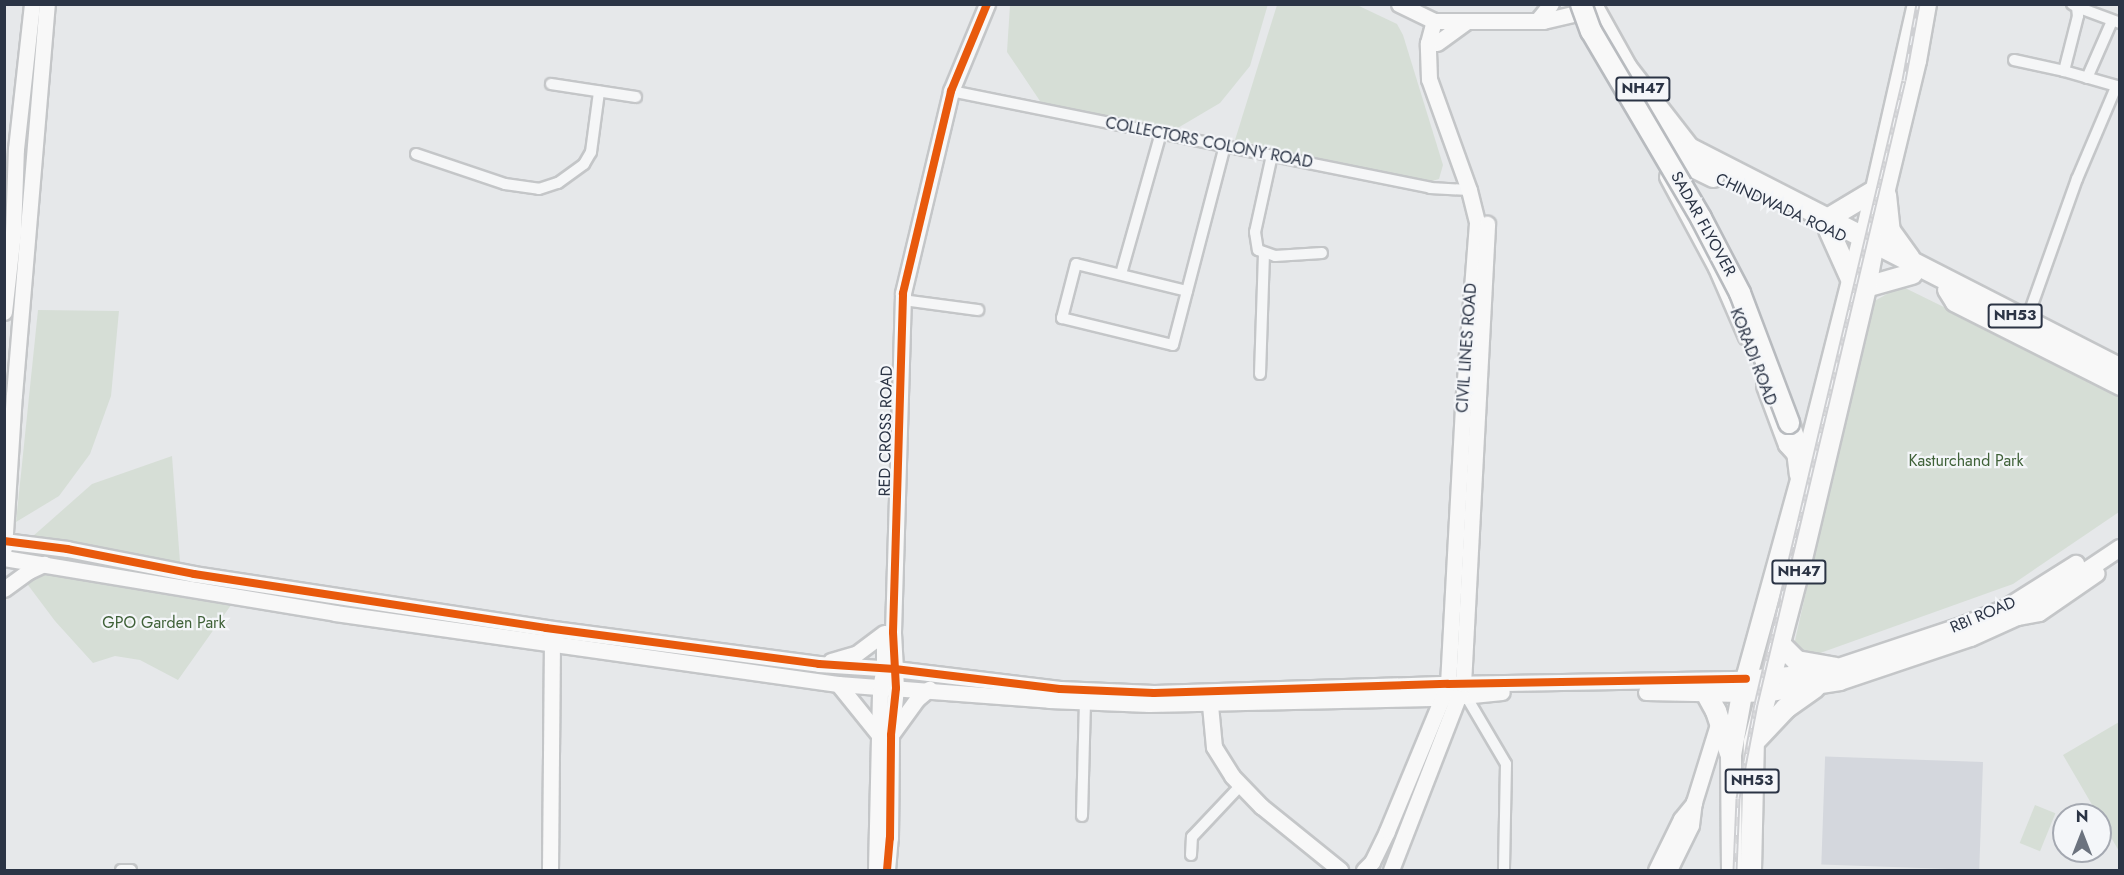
<!DOCTYPE html>
<style>
body{margin:0}
#map{position:relative;width:2124px;height:875px;overflow:hidden;background:#e6e8ea;font-family:Jost,sans-serif}
div>[style]{position:absolute}
[style*='--x']{left:calc(var(--x)*1px);top:calc(var(--y)*1px);width:calc(var(--w)*1px);rotate:calc(var(--a)*1deg)}
.built>*{inset:0;background:#d4d7dd;transform-origin:0 0}
.green>*{inset:0;background:#d6ded6;transform-origin:0 0}
.roads{filter:drop-shadow(2px 0 #c4c6c8) drop-shadow(-2px 0 #c4c6c8) drop-shadow(0 2px #c4c6c8) drop-shadow(0 -2px #c4c6c8)}
.street>*{height:10px;margin:-5px;padding:0 5px;transform-origin:5px;border-radius:5px;background:#f5f6f7}
.secondary>*{height:15px;margin:-7.5px;padding:0 7.5px;transform-origin:7.5px;border-radius:7.5px;background:#f8f8f8}
.primary>*{height:16px;margin:-8px;padding:0 8px;transform-origin:8px;border-radius:8px;background:#f8f8f8}
.highway>*{height:20px;margin:-10px;padding:0 10px;transform-origin:10px;border-radius:10px;background:#f8f8f8}
.rail>*{height:5px;margin-top:-2.5px;transform-origin:0;background:repeating-linear-gradient(90deg,#f4f6f9 0 9px,#cecfd2 0 18px);box-sizing:border-box;border-block:2px solid #cecfd2}
.bridges{filter:drop-shadow(2px 0 #b8bbbf) drop-shadow(-2px 0 #b8bbbf) drop-shadow(0 2px #b8bbbf) drop-shadow(0 -2px #b8bbbf)}
.highway-bridge>*{height:20px;margin:-10px;padding:0 10px;transform-origin:10px;border-radius:10px;background:#f8f8f8}
.cycleway>*{height:8px;margin:-4px;padding:0 4px;transform-origin:4px;border-radius:4px;background:#e8590c}
span{translate:-50% -50%;white-space:nowrap;text-align:center;line-height:1.15;-webkit-text-stroke:4.5px #f4f6f9;paint-order:stroke}
.shield-label span{padding:2px 4px;background:#f4f6f9;border:2px solid;border-radius:4px;-webkit-text-stroke-width:0}
.shield-label{font-size:15px;color:#2b3445;font-weight:700}
.street-label{font-size:16px;color:#2b3445}
.park-label{font-size:16px;color:#3f6138}
.frame{position:absolute;inset:0;border:6px solid #2b3445;pointer-events:none}
.north{position:absolute;left:2052px;top:803px;width:60px;height:60px;box-sizing:border-box;background:#f4f6f9;border:2px solid #a4a8b1;border-radius:50%;rotate:0deg;font-size:16px;font-weight:700;line-height:24px;text-align:center;color:#2b3445}
.north::after{content:'';display:block;margin:auto;width:21px;height:27px;background:#6c737f;clip-path:polygon(50% 0,100% 100%,50% 72%,0 100%)}
</style>
<div id="map">
<div class="built">
<i style="left:1983px;top:762px;width:108px;height:158px;rotate:92deg"></i>
</div>
<div class="green">
<i style="clip-path:polygon(1268px 4px,1250px 66px,1220px 103px,1176px 129px,1042px 104px,1007px 52px,1010px 5px)"></i>
<i style="clip-path:polygon(1277px 5px,1357px 5px,1397px 24px,1403px 35px,1443px 165px,1439px 179px,1429px 182px,1235px 140px)"></i>
<i style="clip-path:polygon(1901px 286px,2119px 393px,2119px 512px,2013px 584px,1809px 657px,1794px 645px,1871px 303px)"></i>
<i style="clip-path:polygon(38px 310px,119px 311px,111px 396px,90px 454px,59px 496px,16px 522px)"></i>
<i style="clip-path:polygon(172px 456px,180px 562px,32px 537px,92px 484px)"></i>
<i style="clip-path:polygon(40px 572px,241px 591px,178px 680px,140px 660px,115px 656px,93px 663px,55px 621px,25px 581px)"></i>
<i style="clip-path:polygon(2119px 722px,2119px 851px,2063px 755px)"></i>
<i style="left:2035px;top:805px;width:22px;height:41px;rotate:22deg"></i>
</div>
<div class="roads">
<div class="street">
<i style="--x:2072;--y:4;--w:6;--a:31"></i>
<i style="--x:2077;--y:7;--w:9;--a:84"></i>
<i style="--x:2078;--y:16;--w:57;--a:104.3"></i>
<i style="--x:2064;--y:71;--w:58;--a:15.9"></i>
<i style="--x:2077;--y:7;--w:46;--a:20.4"></i>
<i style="--x:2014;--y:60;--w:51;--a:12.4"></i>
<i style="--x:2087;--y:78;--w:62;--a:-66.3"></i>
<i style="--x:551;--y:84;--w:86;--a:8.7"></i>
<i style="--x:951;--y:91;--w:489;--a:11.4"></i>
<i style="--x:1430;--y:188;--w:39;--a:3"></i>
<i style="--x:416;--y:154;--w:94;--a:18.6"></i>
<i style="--x:505;--y:184;--w:34;--a:8"></i>
<i style="--x:539;--y:189;--w:20;--a:-18"></i>
<i style="--x:558;--y:183;--w:32;--a:-36"></i>
<i style="--x:584;--y:164;--w:14;--a:-60"></i>
<i style="--x:591;--y:152;--w:61;--a:-82.4"></i>
<i style="--x:1272;--y:155;--w:79;--a:102.4"></i>
<i style="--x:1255;--y:232;--w:18;--a:81"></i>
<i style="--x:1258;--y:250;--w:18;--a:19"></i>
<i style="--x:1275;--y:256;--w:47;--a:-3.7"></i>
<i style="--x:1121;--y:274;--w:147;--a:-74.2"></i>
<i style="--x:1187;--y:291;--w:114;--a:-166.3"></i>
<i style="--x:1076;--y:264;--w:56;--a:104.5"></i>
<i style="--x:1062;--y:318;--w:114;--a:13.7"></i>
<i style="--x:1173;--y:345;--w:206;--a:-75.4"></i>
<i style="--x:903;--y:300;--w:76;--a:7.6"></i>
<i style="--x:2026;--y:322;--w:152;--a:-70.4"></i>
<i style="--x:2077;--y:179;--w:100;--a:-67"></i>
<i style="--x:1260;--y:374;--w:120;--a:-88.1"></i>
<i style="--x:1466;--y:696;--w:79;--a:59.5"></i>
<i style="--x:1506;--y:764;--w:106;--a:91.1"></i>
<i style="--x:1082;--y:816;--w:115;--a:-88.5"></i>
<i style="--x:1191;--y:855;--w:18;--a:-87"></i>
<i style="--x:1192;--y:837;--w:71;--a:-46.7"></i>
<i style="--x:121;--y:870;--w:10;--a:0"></i>
</div>
<div class="secondary">
<i style="--x:1399;--y:4;--w:39;--a:26"></i>
<i style="--x:1434;--y:21;--w:109;--a:0"></i>
<i style="--x:1543;--y:21;--w:52;--a:-13.2"></i>
<i style="--x:1537;--y:21;--w:22;--a:-51"></i>
<i style="--x:1437;--y:43;--w:37;--a:-36"></i>
<i style="--x:4;--y:312;--w:80;--a:-83.5"></i>
<i style="--x:13;--y:233;--w:84;--a:-88"></i>
<i style="--x:16;--y:149;--w:146;--a:-83.7"></i>
<i style="--x:4;--y:541;--w:64;--a:7.2"></i>
<i style="--x:67;--y:549;--w:129;--a:11.1"></i>
<i style="--x:194;--y:574;--w:356;--a:8.7"></i>
<i style="--x:546;--y:628;--w:275;--a:7.5"></i>
<i style="--x:819;--y:664;--w:76;--a:3.8"></i>
<i style="--x:895;--y:669;--w:166;--a:6.9"></i>
<i style="--x:1060;--y:689;--w:94;--a:2.4"></i>
<i style="--x:1154;--y:693;--w:294;--a:-1.8"></i>
<i style="--x:1448;--y:684;--w:298;--a:-1"></i>
<i style="--x:4;--y:548;--w:153;--a:-86.3"></i>
<i style="--x:14;--y:395;--w:392;--a:-85.2"></i>
<i style="--x:4;--y:558;--w:336;--a:9.4"></i>
<i style="--x:335;--y:613;--w:508;--a:8.03"></i>
<i style="--x:838;--y:684;--w:212;--a:4.3"></i>
<i style="--x:1049;--y:700;--w:100;--a:2.3"></i>
<i style="--x:1149;--y:704;--w:294;--a:-1.2"></i>
<i style="--x:1443;--y:698;--w:59;--a:-5.8"></i>
<i style="--x:4;--y:589;--w:31;--a:-36"></i>
<i style="--x:29;--y:571;--w:17;--a:-25"></i>
<i style="--x:2017;--y:617;--w:22;--a:-10"></i>
<i style="--x:2039;--y:613;--w:70;--a:-34.6"></i>
<i style="--x:831;--y:661;--w:26;--a:-16"></i>
<i style="--x:856;--y:654;--w:35;--a:-37"></i>
<i style="--x:838;--y:684;--w:65;--a:51.2"></i>
<i style="--x:1646;--y:692;--w:96;--a:1.2"></i>
<i style="--x:1210;--y:705;--w:42;--a:84.6"></i>
<i style="--x:1214;--y:747;--w:34;--a:58"></i>
<i style="--x:1232;--y:776;--w:42;--a:46"></i>
<i style="--x:1261;--y:806;--w:102;--a:39"></i>
<i style="--x:893;--y:732;--w:41;--a:-54"></i>
<i style="--x:917;--y:699;--w:16;--a:-40"></i>
<i style="--x:550;--y:870;--w:236;--a:-89.5"></i>
<i style="--x:876;--y:870;--w:183;--a:-88.7"></i>
<i style="--x:880;--y:687;--w:19;--a:-78"></i>
<i style="--x:884;--y:668;--w:31;--a:-90"></i>
<i style="--x:887;--y:870;--w:32;--a:-85"></i>
<i style="--x:890;--y:838;--w:103;--a:-89.4"></i>
<i style="--x:891;--y:735;--w:47;--a:-83.9"></i>
<i style="--x:896;--y:688;--w:56;--a:-93.1"></i>
<i style="--x:893;--y:632;--w:339;--a:-88.3"></i>
<i style="--x:903;--y:293;--w:208;--a:-76.6"></i>
<i style="--x:951;--y:91;--w:94;--a:-67.5"></i>
<i style="--x:1364;--y:870;--w:11;--a:-45"></i>
<i style="--x:1372;--y:862;--w:34;--a:-64"></i>
<i style="--x:1387;--y:831;--w:159;--a:-67.5"></i>
<i style="--x:1448;--y:684;--w:279;--a:-86.9"></i>
<i style="--x:1463;--y:405;--w:184;--a:-85.6"></i>
<i style="--x:1477;--y:222;--w:33;--a:-104"></i>
<i style="--x:1469;--y:190;--w:118;--a:-109.8"></i>
<i style="--x:1429;--y:79;--w:36;--a:-92"></i>
<i style="--x:1428;--y:43;--w:23;--a:-75"></i>
<i style="--x:1391;--y:870;--w:199;--a:-68.8"></i>
<i style="--x:1463;--y:684;--w:461;--a:-87"></i>
<i style="--x:1656;--y:870;--w:57;--a:-63.9"></i>
<i style="--x:1681;--y:819;--w:21;--a:-51"></i>
<i style="--x:1669;--y:870;--w:50;--a:-63.9"></i>
<i style="--x:1691;--y:825;--w:23;--a:-83"></i>
<i style="--x:1694;--y:802;--w:85;--a:-72.8"></i>
</div>
<div class="primary">
<i style="--x:1668;--y:177;--w:103;--a:61.7"></i>
<i style="--x:1717;--y:268;--w:75;--a:66.5"></i>
<i style="--x:1863;--y:237;--w:239;--a:-77.2"></i>
<i style="--x:1874;--y:243;--w:187;--a:-76.4"></i>
<i style="--x:1918;--y:61;--w:58;--a:-80"></i>
<i style="--x:1946;--y:290;--w:15;--a:58"></i>
<i style="--x:1954;--y:303;--w:186;--a:26.8"></i>
<i style="--x:1765;--y:386;--w:63;--a:69.6"></i>
<i style="--x:1787;--y:445;--w:13;--a:48"></i>
<i style="--x:1746;--y:679;--w:66;--a:-5.2"></i>
<i style="--x:1812;--y:673;--w:24;--a:-12"></i>
<i style="--x:1835;--y:668;--w:136;--a:-18.4"></i>
<i style="--x:1964;--y:625;--w:45;--a:-22"></i>
<i style="--x:2006;--y:608;--w:83;--a:-32.2"></i>
<i style="--x:1742;--y:694;--w:28;--a:-2"></i>
<i style="--x:1770;--y:693;--w:71;--a:-8.9"></i>
<i style="--x:1840;--y:682;--w:138;--a:-18.6"></i>
<i style="--x:1971;--y:638;--w:51;--a:-24.5"></i>
<i style="--x:2017;--y:617;--w:124;--a:-33.8"></i>
</div>
<div class="highway">
<i style="--x:1594;--y:9;--w:68;--a:60.8"></i>
<i style="--x:1627;--y:68;--w:101;--a:52.2"></i>
<i style="--x:1689;--y:148;--w:484;--a:27.1"></i>
<i style="--x:1666;--y:138;--w:29;--a:55"></i>
<i style="--x:1683;--y:162;--w:34;--a:26"></i>
<i style="--x:1886;--y:195;--w:36;--a:84"></i>
<i style="--x:1890;--y:231;--w:34;--a:54"></i>
<i style="--x:1829;--y:218;--w:52;--a:-31"></i>
<i style="--x:1829;--y:230;--w:54;--a:65.8"></i>
<i style="--x:1866;--y:287;--w:48;--a:-15.8"></i>
<i style="--x:1789;--y:423;--w:21;--a:71"></i>
<i style="--x:1796;--y:443;--w:32;--a:83"></i>
<i style="--x:1780;--y:644;--w:24;--a:45"></i>
<i style="--x:1797;--y:661;--w:39;--a:10"></i>
<i style="--x:1706;--y:693;--w:21;--a:61"></i>
<i style="--x:1716;--y:711;--w:44;--a:71.6"></i>
<i style="--x:1757;--y:739;--w:42;--a:-46.9"></i>
<i style="--x:1786;--y:708;--w:35;--a:-35"></i>
<i style="--x:1732;--y:870;--w:115;--a:-90.5"></i>
<i style="--x:1731;--y:755;--w:62;--a:-79.8"></i>
<i style="--x:1742;--y:694;--w:252;--a:-74.6"></i>
<i style="--x:1809;--y:451;--w:221;--a:-75.8"></i>
<i style="--x:1751;--y:870;--w:128;--a:-88.7"></i>
<i style="--x:1754;--y:742;--w:185;--a:-75.3"></i>
<i style="--x:1801;--y:563;--w:284;--a:-76.7"></i>
<i style="--x:1866;--y:287;--w:45;--a:-79.7"></i>
</div>
</div>
<div class="rail">
<i style="--x:1735;--y:870;--w:72;--a:-87.6"></i>
<i style="--x:1738;--y:798;--w:96;--a:-79.2"></i>
<i style="--x:1756;--y:704;--w:641;--a:-76.66"></i>
<i style="--x:1904;--y:80;--w:77;--a:-79.6"></i>
</div>
<div class="bridges">
<div class="highway-bridge">
<i style="--x:1581;--y:4;--w:29;--a:70"></i>
<i style="--x:1591;--y:31;--w:217;--a:59.5"></i>
<i style="--x:1701;--y:218;--w:85;--a:62.5"></i>
<i style="--x:1740;--y:293;--w:139;--a:69.3"></i>
</div>
</div>
<div class="cycleway">
<i style="--x:4;--y:541;--w:64;--a:7.2"></i>
<i style="--x:67;--y:549;--w:129;--a:11.1"></i>
<i style="--x:194;--y:574;--w:356;--a:8.7"></i>
<i style="--x:546;--y:628;--w:275;--a:7.5"></i>
<i style="--x:819;--y:664;--w:76;--a:3.8"></i>
<i style="--x:895;--y:669;--w:166;--a:6.9"></i>
<i style="--x:1060;--y:689;--w:94;--a:2.4"></i>
<i style="--x:1154;--y:693;--w:294;--a:-1.8"></i>
<i style="--x:1448;--y:684;--w:298;--a:-1"></i>
<i style="--x:887;--y:870;--w:32;--a:-85"></i>
<i style="--x:890;--y:838;--w:103;--a:-89.4"></i>
<i style="--x:891;--y:735;--w:47;--a:-83.9"></i>
<i style="--x:896;--y:688;--w:56;--a:-93.1"></i>
<i style="--x:893;--y:632;--w:339;--a:-88.3"></i>
<i style="--x:903;--y:293;--w:208;--a:-76.6"></i>
<i style="--x:951;--y:91;--w:94;--a:-67.5"></i>
</div>
<div class="shield-label">
<span style="left:1643px;top:89px">NH47</span>
<span style="left:2015px;top:316px">NH53</span>
<span style="left:1799px;top:572px">NH47</span>
<span style="left:1752px;top:781px">NH53</span>
</div>
<div class="street-label">
<span style="left:1209px;top:143px;rotate:11deg">COLLECTORS COLONY ROAD</span>
<span style="left:1781px;top:208px;rotate:25deg">CHINDWADA ROAD</span>
<span style="left:1703px;top:224px;rotate:61deg">SADAR FLYOVER</span>
<span style="left:1467px;top:348px;rotate:-86deg">CIVIL LINES ROAD</span>
<span style="left:1753px;top:357px;rotate:69deg">KORADI ROAD</span>
<span style="left:886px;top:431px;rotate:-89deg">RED CROSS ROAD</span>
<span style="left:1983px;top:615px;rotate:-23deg">RBI ROAD</span>
</div>
<div class="park-label">
<span style="left:1966px;top:461px">Kasturchand Park</span>
<span style="left:164px;top:623px">GPO Garden Park</span>
</div>
<div class="frame"></div>
<div class="north">N</div>
</div>
